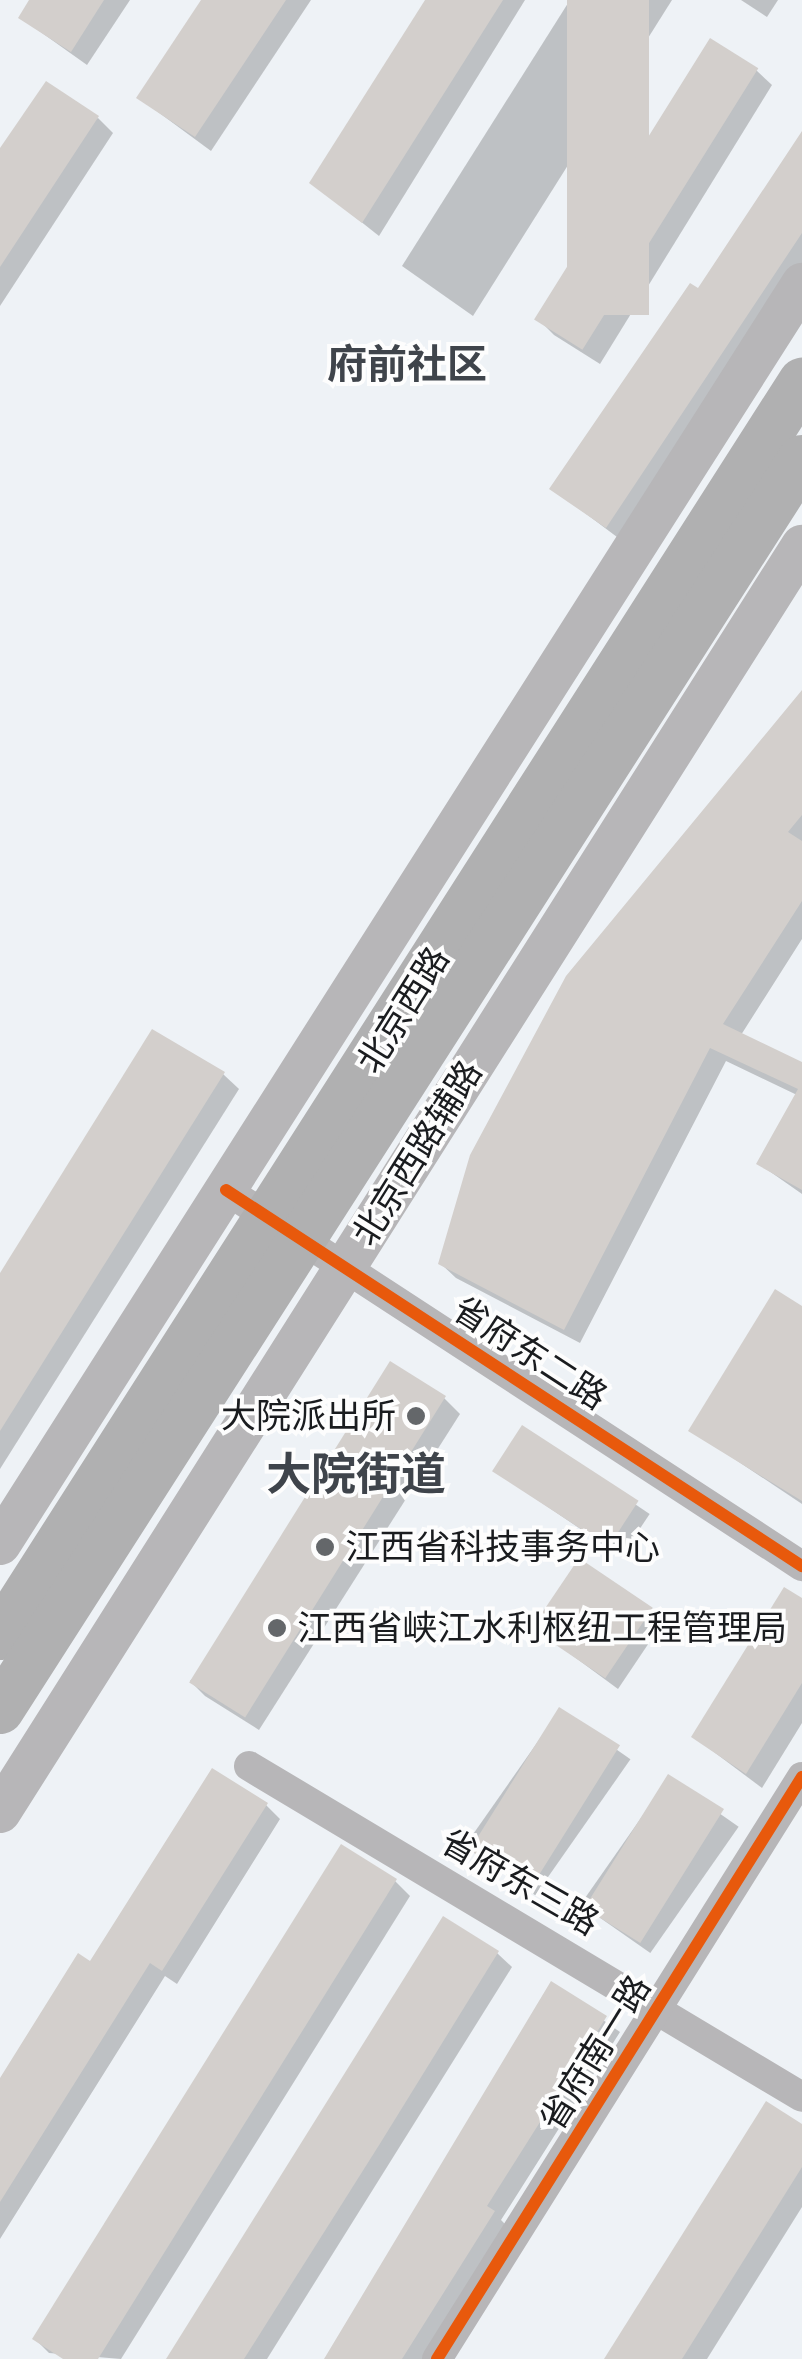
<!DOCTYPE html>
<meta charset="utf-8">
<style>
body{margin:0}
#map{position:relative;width:802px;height:2359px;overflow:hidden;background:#eef2f6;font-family:Rubik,"Noto Sans SC",sans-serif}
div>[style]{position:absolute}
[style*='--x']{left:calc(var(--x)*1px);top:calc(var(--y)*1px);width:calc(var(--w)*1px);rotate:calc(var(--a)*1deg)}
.shadow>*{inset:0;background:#0003;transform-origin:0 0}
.building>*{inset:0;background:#d3cfcc;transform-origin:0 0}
.minor>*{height:30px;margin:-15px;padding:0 15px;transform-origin:15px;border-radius:15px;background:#b7b6b8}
.secondary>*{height:42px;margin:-21px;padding:0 21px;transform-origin:21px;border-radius:21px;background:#b7b6b8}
.primary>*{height:48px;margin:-24px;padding:0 24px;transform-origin:24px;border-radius:24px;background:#b0b0b1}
.cycleway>*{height:12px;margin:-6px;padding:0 6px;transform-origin:6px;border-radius:6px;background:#e8590c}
.dots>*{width:28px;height:28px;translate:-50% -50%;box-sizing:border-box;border:5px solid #fdfdfd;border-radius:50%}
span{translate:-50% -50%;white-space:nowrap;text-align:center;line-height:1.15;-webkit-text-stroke:8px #fdfdfd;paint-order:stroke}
.street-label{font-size:35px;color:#1a1c1f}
.poi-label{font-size:35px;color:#1a1c1f}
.right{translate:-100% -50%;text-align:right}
.left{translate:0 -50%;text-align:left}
.quarter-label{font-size:40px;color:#3f444b;font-weight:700}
.district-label{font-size:45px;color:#3f444b;font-weight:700}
</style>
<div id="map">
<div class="shadow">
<i style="clip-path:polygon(32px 0,130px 0,87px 65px,21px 18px)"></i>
<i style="clip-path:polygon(204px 0,311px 0,211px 151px,139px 98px)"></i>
<i style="clip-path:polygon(427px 0,525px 0,379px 236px,312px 183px)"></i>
<i style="clip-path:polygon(570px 0,672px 0,473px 316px,402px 266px)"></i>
<i style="clip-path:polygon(741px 0,778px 0,767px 17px)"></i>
<i style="clip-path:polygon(756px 70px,772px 85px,600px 364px,554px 335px,539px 320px)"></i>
<i style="clip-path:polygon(98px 118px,113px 133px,0 306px,0 152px)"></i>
<i style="clip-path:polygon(802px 136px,802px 263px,621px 540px,553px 489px,699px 291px)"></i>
<i style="clip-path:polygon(802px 694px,802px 939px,741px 1035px,802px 1065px,802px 1194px,759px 1164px,797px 1095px,726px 1061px,580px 1343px,456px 1278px,440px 1263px,568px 978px)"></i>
<i style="clip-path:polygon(223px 1074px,239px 1089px,0 1469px,0 1274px)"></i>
<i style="clip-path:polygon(802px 1309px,802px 1504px,691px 1430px)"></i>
<i style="clip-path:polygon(444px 1398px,460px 1414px,259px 1730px,205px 1696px,190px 1681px)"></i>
<i style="left:522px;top:1428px;width:154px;height:51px;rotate:34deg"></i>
<i style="clip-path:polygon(802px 1601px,802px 1723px,762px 1788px,694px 1737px)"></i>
<i style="clip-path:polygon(651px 1610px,663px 1622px,618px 1689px,535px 1628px)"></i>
<i style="left:560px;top:1710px;width:86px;height:166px;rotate:35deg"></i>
<i style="left:669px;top:1778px;width:85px;height:154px;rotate:35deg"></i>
<i style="clip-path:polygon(266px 1805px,280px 1819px,177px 1984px,165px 1976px,0 2239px,0 2082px,90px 1964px)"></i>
<i style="clip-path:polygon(395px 1881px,410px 1896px,121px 2359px,49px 2353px,35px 2339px)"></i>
<i style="clip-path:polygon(497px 1953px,512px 1967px,267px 2359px,169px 2359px)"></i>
<i style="clip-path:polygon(552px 1984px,620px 2032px,501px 2220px,508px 2227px,425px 2359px,327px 2359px)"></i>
<i style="clip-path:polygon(802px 2127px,802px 2207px,707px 2359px,607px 2359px)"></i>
</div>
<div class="building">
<i style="clip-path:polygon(29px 0,104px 0,71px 52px,18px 18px)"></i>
<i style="clip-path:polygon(201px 0,286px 0,195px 137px,136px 98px)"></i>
<i style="clip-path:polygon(425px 0,503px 0,362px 223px,309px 183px)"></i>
<i style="left:567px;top:0;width:82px;height:315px"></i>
<i style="left:710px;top:38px;width:57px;height:332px;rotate:32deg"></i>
<i style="clip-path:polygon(46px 81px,99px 116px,0 267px,0 148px)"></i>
<i style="clip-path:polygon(802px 131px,802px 233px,606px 528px,549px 489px,690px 283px,698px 288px)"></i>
<i style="clip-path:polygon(802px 690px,802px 815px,788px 832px,802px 841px,802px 901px,723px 1024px,802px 1062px,802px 1190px,756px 1164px,798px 1089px,710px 1048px,564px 1330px,438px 1264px,470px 1155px,566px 976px)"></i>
<i style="clip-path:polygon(152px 1029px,225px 1072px,0 1431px,0 1273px)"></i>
<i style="clip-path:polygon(775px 1289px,802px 1306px,802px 1501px,688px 1431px)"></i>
<i style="left:390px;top:1361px;width:66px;height:379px;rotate:32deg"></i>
<i style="left:522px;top:1425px;width:139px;height:55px;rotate:33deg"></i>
<i style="left:579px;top:1558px;width:89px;height:85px;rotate:34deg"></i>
<i style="clip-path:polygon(784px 1587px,802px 1598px,802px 1683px,746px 1774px,691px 1737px)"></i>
<i style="left:559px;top:1707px;width:72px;height:169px;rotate:32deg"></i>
<i style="clip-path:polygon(212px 1768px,268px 1803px,162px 1971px,150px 1963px,0 2202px,0 2078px,78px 1953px,90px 1961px)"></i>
<i style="left:668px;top:1774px;width:66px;height:158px;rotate:32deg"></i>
<i style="clip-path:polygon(341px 1844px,397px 1879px,98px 2359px,63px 2359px,32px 2339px)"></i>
<i style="clip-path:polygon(443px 1916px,499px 1951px,381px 2142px,244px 2359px,166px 2359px)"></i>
<i style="clip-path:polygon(551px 1981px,607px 2016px,487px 2206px,495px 2211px,402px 2359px,324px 2359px)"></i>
<i style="clip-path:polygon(766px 2101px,802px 2124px,802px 2167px,682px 2359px,604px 2359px)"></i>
</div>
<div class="minor">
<i style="--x:226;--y:1190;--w:688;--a:33.14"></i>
<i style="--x:249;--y:1766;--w:644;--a:30.9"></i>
<i style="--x:437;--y:2359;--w:687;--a:-57.91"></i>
</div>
<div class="secondary">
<i style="--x:0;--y:1544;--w:1494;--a:-57.52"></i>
<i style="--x:0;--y:1812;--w:1499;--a:-57.65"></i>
</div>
<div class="primary">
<i style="--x:0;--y:1636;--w:1489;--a:-57.4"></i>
<i style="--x:0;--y:1710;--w:1486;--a:-57.34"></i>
</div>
<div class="cycleway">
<i style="--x:226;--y:1190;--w:688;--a:33.14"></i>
<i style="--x:437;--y:2359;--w:687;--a:-57.91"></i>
</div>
<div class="dots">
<i style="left:416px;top:1416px;background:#64676a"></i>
<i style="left:325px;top:1547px;background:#64676a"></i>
<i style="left:277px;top:1628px;background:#64676a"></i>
</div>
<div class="street-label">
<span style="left:403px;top:1010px;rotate:-58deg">北京西路</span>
<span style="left:417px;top:1153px;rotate:-58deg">北京西路辅路</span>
<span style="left:530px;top:1353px;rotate:33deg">省府东二路</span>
<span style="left:520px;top:1882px;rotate:30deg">省府东三路</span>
<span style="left:595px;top:2053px;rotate:-58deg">省府南一路</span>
</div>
<div class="poi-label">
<span class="right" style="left:396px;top:1416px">大院派出所</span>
<span class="left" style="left:345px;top:1547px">江西省科技事务中心</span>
<span class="left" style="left:297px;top:1628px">江西省峡江水利枢纽工程管理局</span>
</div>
<div class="quarter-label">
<span style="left:407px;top:365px">府前社区</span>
</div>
<div class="district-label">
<span style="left:356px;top:1475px">大院街道</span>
</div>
</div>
